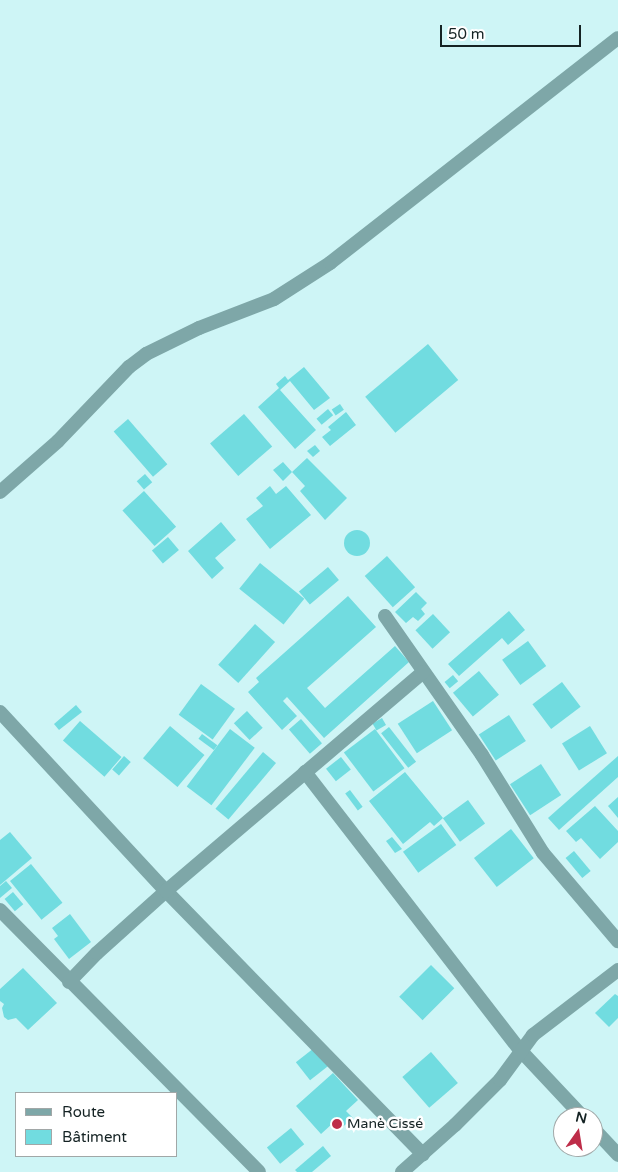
<!DOCTYPE html>
<meta charset="utf-8">
<style>
body{margin:0}
#map{position:relative;width:618px;height:1172px;overflow:hidden;background:#cef5f6;font-family:"Varela Round",sans-serif}
div>[style]{position:absolute}
[style*='--x']{left:calc(var(--x)*1px);top:calc(var(--y)*1px);width:calc(var(--w)*1px);rotate:calc(var(--a)*1deg)}
.building>*{inset:0;background:#71dce0;transform-origin:0 0}
.round{border-radius:50%}
.minor>*{height:14px;margin:-7px;padding:0 7px;transform-origin:7px;border-radius:7px;background:#7ea7a8}
.dots>*{width:14px;height:14px;translate:-50% -50%;box-sizing:border-box;border:2px solid #fff;border-radius:50%}
span{translate:-50% -50%;white-space:nowrap;text-align:center;line-height:1.15;-webkit-text-stroke:5px #fff;paint-order:stroke}
.poi-label{font-size:14px;color:#152324}
.left{translate:0 -50%;text-align:left}
.legend{position:absolute;left:15px;top:1092px;width:162px;height:65px;box-sizing:border-box;background:#fff;border:1px solid #a1a7a7;margin:0;padding:6px 9px;list-style:none;font-size:15px;color:#152324}
.legend li{display:flex;align-items:center;gap:10px;height:25px}
.legend b{width:25px;border:1px solid #a1a7a7}
.north{position:absolute;left:553px;top:1107px;width:50px;height:50px;box-sizing:border-box;background:#fff;border:1px solid #a1a7a7;border-radius:50%;rotate:13deg;font-size:14px;font-weight:700;line-height:20px;text-align:center;color:#152324}
.north::after{content:'';display:block;margin:auto;width:18px;height:22px;background:#be2d49;clip-path:polygon(50% 0,100% 100%,50% 72%,0 100%)}
.scale{position:absolute;left:440px;top:25px;width:141px;height:22px;box-sizing:border-box;border:2px solid #152324;border-top:0;padding-left:6px;font-size:15px;line-height:18px;white-space:nowrap;color:#152324;-webkit-text-stroke:4px #fff;paint-order:stroke}
</style>
<div id="map">
<div class="building">
<i style="left:428px;top:344px;width:47px;height:82px;rotate:50deg"></i>
<i style="clip-path:polygon(304px 367px,330px 398px,314px 410px,290px 381px,280px 390px,316px 430px,295px 449px,258px 407px,279px 388px,276px 384px,285px 376px,288px 380px)"></i>
<i style="left:340px;top:404px;width:7px;height:10px;rotate:56deg"></i>
<i style="left:328px;top:409px;width:8px;height:15px;rotate:50deg"></i>
<i style="clip-path:polygon(346px 412px,356px 425px,330px 446px,322px 437px,331px 430px,328px 427px)"></i>
<i style="left:244px;top:414px;width:43px;height:45px;rotate:49deg"></i>
<i style="left:128px;top:419px;width:60px;height:19px;rotate:49deg"></i>
<i style="clip-path:polygon(315px 445px,320px 451px,313px 457px,307px 451px)"></i>
<i style="clip-path:polygon(307px 458px,347px 498px,325px 520px,300px 491px,305px 486px,292px 472px,283px 481px,273px 470px,283px 462px,292px 472px)"></i>
<i style="left:145px;top:474px;width:11px;height:11px;rotate:49deg"></i>
<i style="clip-path:polygon(270px 486px,276px 494px,286px 486px,311px 515px,270px 549px,246px 519px,263px 506px,256px 498px)"></i>
<i style="left:144px;top:491px;width:48px;height:29px;rotate:48deg"></i>
<i style="clip-path:polygon(221px 522px,236px 540px,215px 558px,224px 568px,212px 579px,188px 551px)"></i>
<i class="round" style="left:344px;top:530px;width:26px;height:26px"></i>
<i style="left:168px;top:537px;width:17px;height:21px;rotate:50deg"></i>
<i style="left:387px;top:556px;width:42px;height:30px;rotate:48deg"></i>
<i style="left:260px;top:563px;width:57px;height:33px;rotate:39deg"></i>
<i style="left:328px;top:567px;width:17px;height:38px;rotate:50deg"></i>
<i style="clip-path:polygon(416px 592px,427px 603px,421px 609px,425px 614px,418px 621px,413px 617px,406px 623px,395px 612px)"></i>
<i style="clip-path:polygon(348px 596px,376px 627px,307px 688px,325px 708px,395px 646px,409px 662px,324px 738px,287px 697px,283px 701px,297px 716px,282px 730px,248px 692px,259px 682px,256px 678px)"></i>
<i style="clip-path:polygon(509px 611px,525px 630px,508px 645px,502px 638px,459px 676px,448px 664px)"></i>
<i style="left:433px;top:614px;width:25px;height:24px;rotate:47deg"></i>
<i style="left:255px;top:624px;width:27px;height:55px;rotate:42deg"></i>
<i style="left:528px;top:641px;width:31px;height:32px;rotate:54deg"></i>
<i style="left:479px;top:671px;width:31px;height:34px;rotate:50deg"></i>
<i style="left:453px;top:675px;width:8px;height:11px;rotate:50deg"></i>
<i style="left:562px;top:682px;width:31px;height:37px;rotate:53deg"></i>
<i style="left:201px;top:684px;width:42px;height:38px;rotate:36deg"></i>
<i style="left:433px;top:701px;width:35px;height:42px;rotate:57deg"></i>
<i style="clip-path:polygon(76px 705px,82px 712px,59px 730px,54px 724px)"></i>
<i style="left:247px;top:711px;width:23px;height:18px;rotate:47deg"></i>
<i style="left:509px;top:715px;width:31px;height:36px;rotate:57deg"></i>
<i style="left:382px;top:718px;width:8px;height:11px;rotate:60deg"></i>
<i style="left:301px;top:719px;width:32px;height:16px;rotate:49deg"></i>
<i style="left:80px;top:721px;width:55px;height:26px;rotate:41deg"></i>
<i style="left:170px;top:726px;width:45px;height:42px;rotate:40deg"></i>
<i style="left:590px;top:726px;width:32px;height:33px;rotate:58deg"></i>
<i style="left:389px;top:727px;width:44px;height:10px;rotate:52deg"></i>
<i style="left:230px;top:729px;width:31px;height:72px;rotate:37deg"></i>
<i style="left:375px;top:729px;width:49px;height:39px;rotate:53deg"></i>
<i style="left:202px;top:734px;width:19px;height:6px;rotate:36deg"></i>
<i style="left:263px;top:752px;width:17px;height:74px;rotate:40deg"></i>
<i style="left:124px;top:756px;width:9px;height:18px;rotate:41deg"></i>
<i style="clip-path:polygon(618px 756px,618px 777px,559px 830px,548px 818px)"></i>
<i style="left:341px;top:757px;width:16px;height:19px;rotate:52deg"></i>
<i style="left:541px;top:764px;width:37px;height:37px;rotate:57deg"></i>
<i style="clip-path:polygon(405px 772px,443px 818px,434px 826px,430px 822px,403px 844px,369px 801px)"></i>
<i style="left:350px;top:790px;width:21px;height:6px;rotate:53deg"></i>
<i style="clip-path:polygon(618px 797px,618px 818px,608px 806px)"></i>
<i style="left:468px;top:800px;width:29px;height:31px;rotate:54deg"></i>
<i style="clip-path:polygon(595px 806px,618px 831px,618px 842px,600px 859px,581px 838px,576px 842px,566px 831px)"></i>
<i style="left:441px;top:824px;width:26px;height:47px;rotate:54deg"></i>
<i style="left:511px;top:829px;width:37px;height:47px;rotate:52deg"></i>
<i style="clip-path:polygon(10px 832px,32px 858px,0 885px,0 840px)"></i>
<i style="clip-path:polygon(392px 837px,402px 849px,395px 853px,386px 841px)"></i>
<i style="left:574px;top:851px;width:26px;height:11px;rotate:50deg"></i>
<i style="left:31px;top:864px;width:50px;height:27px;rotate:51deg"></i>
<i style="clip-path:polygon(6px 881px,12px 888px,0 898px,0 886px)"></i>
<i style="left:13px;top:892px;width:16px;height:11px;rotate:50deg"></i>
<i style="clip-path:polygon(70px 914px,91px 942px,69px 959px,54px 939px,58px 936px,52px 928px)"></i>
<i style="left:431px;top:965px;width:33px;height:45px;rotate:45deg"></i>
<i style="clip-path:polygon(23px 968px,57px 1003px,28px 1030px,16px 1018px,8px 1020px,4px 1017px,2px 1008px,4px 1004px,0 1001px,0 989px)"></i>
<i style="clip-path:polygon(615px 994px,618px 996px,618px 1018px,609px 1027px,595px 1013px)"></i>
<i style="left:314px;top:1048px;width:23px;height:23px;rotate:52deg"></i>
<i style="left:431px;top:1052px;width:41px;height:38px;rotate:49deg"></i>
<i style="clip-path:polygon(333px 1073px,358px 1100px,346px 1111px,353px 1118px,338px 1131px,332px 1124px,321px 1134px,296px 1106px)"></i>
<i style="left:291px;top:1128px;width:21px;height:31px;rotate:51deg"></i>
<i style="clip-path:polygon(323px 1146px,331px 1156px,312px 1172px,297px 1172px,295px 1170px)"></i>
</div>
<div class="minor">
<i style="--x:0;--y:492;--w:77;--a:-41.3"></i>
<i style="--x:58;--y:441;--w:103;--a:-46.2"></i>
<i style="--x:129;--y:367;--w:21;--a:-37"></i>
<i style="--x:146;--y:354;--w:59;--a:-26.1"></i>
<i style="--x:199;--y:328;--w:80;--a:-21.1"></i>
<i style="--x:274;--y:299;--w:67;--a:-32.7"></i>
<i style="--x:330;--y:263;--w:365;--a:-38"></i>
<i style="--x:385;--y:616;--w:169;--a:55.1"></i>
<i style="--x:482;--y:755;--w:115;--a:58.1"></i>
<i style="--x:543;--y:853;--w:116;--a:49.6"></i>
<i style="--x:0;--y:712;--w:244;--a:47.2"></i>
<i style="--x:166;--y:891;--w:368;--a:45.7"></i>
<i style="--x:305;--y:772;--w:353;--a:52.3"></i>
<i style="--x:521;--y:1051;--w:91;--a:46.8"></i>
<i style="--x:0;--y:910;--w:368;--a:45.3"></i>
<i style="--x:69;--y:982;--w:40;--a:-46"></i>
<i style="--x:97;--y:953;--w:93;--a:-41.9"></i>
<i style="--x:166;--y:891;--w:338;--a:-40.4"></i>
<i style="--x:593;--y:1128;--w:37;--a:47"></i>
<i style="--x:402;--y:1172;--w:71;--a:-41.6"></i>
<i style="--x:455;--y:1125;--w:64;--a:-45"></i>
<i style="--x:500;--y:1080;--w:56;--a:-53.7"></i>
<i style="--x:533;--y:1035;--w:107;--a:-37.4"></i>
</div>
<div class="dots">
<i style="left:337px;top:1124px;background:#be2d49"></i>
</div>
<div class="poi-label">
<span class="left" style="left:347px;top:1124px">Manè Cissé</span>
</div>
<ul class="legend">
<li><b style="height:6px;background:#7ea7a8"></b>Route</li>
<li><b style="height:14px;background:#71dce0"></b>Bâtiment</li>
</ul>
<div class="north">N</div>
<div class="scale">50 m</div>
</div>
